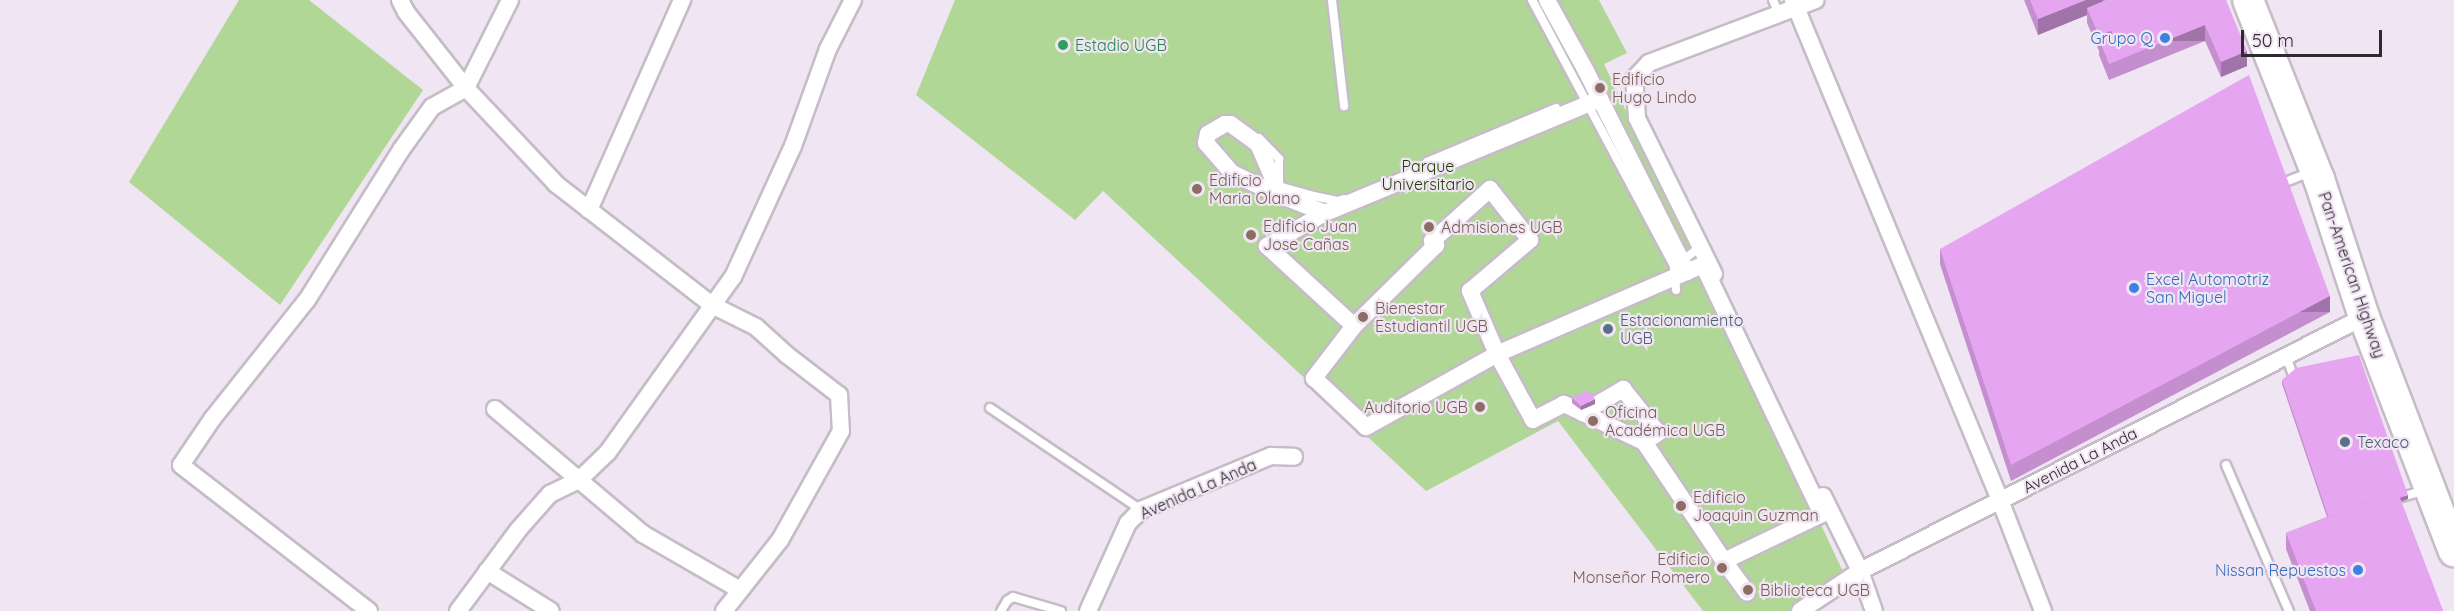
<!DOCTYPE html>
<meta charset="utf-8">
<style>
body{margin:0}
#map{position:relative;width:2454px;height:611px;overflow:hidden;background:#f0e5f2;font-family:Quicksand,sans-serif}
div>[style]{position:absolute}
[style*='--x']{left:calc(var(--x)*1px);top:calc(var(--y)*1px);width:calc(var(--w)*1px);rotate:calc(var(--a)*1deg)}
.green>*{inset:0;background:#b0d796}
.roads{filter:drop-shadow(2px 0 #c6bcc8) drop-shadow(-2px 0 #c6bcc8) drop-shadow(0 2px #c6bcc8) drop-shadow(0 -2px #c6bcc8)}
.lane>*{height:8px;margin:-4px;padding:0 4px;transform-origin:4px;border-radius:4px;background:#fff}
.street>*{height:16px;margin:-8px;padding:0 8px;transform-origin:8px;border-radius:8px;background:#fff}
.highway>*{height:30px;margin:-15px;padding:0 15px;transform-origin:15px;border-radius:15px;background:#fff}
.wall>*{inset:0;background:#c58ecf}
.shaded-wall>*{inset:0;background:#a074a9;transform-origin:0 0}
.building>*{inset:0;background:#e5a5f1}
.dots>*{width:16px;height:16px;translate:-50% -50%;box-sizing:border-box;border:3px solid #f0e5f2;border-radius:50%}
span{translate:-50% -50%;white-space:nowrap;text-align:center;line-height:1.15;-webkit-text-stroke:4.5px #f0e5f2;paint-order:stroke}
.shop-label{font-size:16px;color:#366cbe}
.right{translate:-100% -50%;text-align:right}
.left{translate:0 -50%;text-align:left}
.leisure-label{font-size:16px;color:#27864d}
.education-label{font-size:16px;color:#785e54}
.park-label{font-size:16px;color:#1f3d00}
.street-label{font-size:16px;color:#2e2a2f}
.service-label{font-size:16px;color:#4e5e75}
.scale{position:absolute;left:2241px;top:30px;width:141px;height:27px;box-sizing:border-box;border:3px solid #2e2a2f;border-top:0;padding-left:8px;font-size:18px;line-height:21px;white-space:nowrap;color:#2e2a2f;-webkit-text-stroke:4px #f0e5f2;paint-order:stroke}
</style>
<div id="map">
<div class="green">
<i style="clip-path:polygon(239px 0,309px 0,423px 90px,280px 305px,129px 182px)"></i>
<i style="clip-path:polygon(955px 0,1599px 0,1627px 53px,1604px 64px,1847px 580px,1791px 611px,1703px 611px,1558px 421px,1426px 491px,1103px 191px,1075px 220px,916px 95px)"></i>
</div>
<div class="roads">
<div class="lane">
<i style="--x:1332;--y:0;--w:107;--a:83.5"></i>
<i style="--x:1532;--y:0;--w:302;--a:61.9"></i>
<i style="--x:1674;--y:266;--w:24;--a:85"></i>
<i style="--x:1773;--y:0;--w:15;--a:67"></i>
<i style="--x:1259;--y:138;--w:29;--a:46"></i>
<i style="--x:1279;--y:159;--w:24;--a:90"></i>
<i style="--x:1427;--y:162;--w:140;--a:-22.7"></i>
<i style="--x:1275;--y:185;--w:35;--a:16"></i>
<i style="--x:1309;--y:195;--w:30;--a:12"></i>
<i style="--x:1338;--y:201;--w:6;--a:-18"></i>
<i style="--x:2278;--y:185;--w:35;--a:-22"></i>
<i style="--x:1679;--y:263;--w:26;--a:-37"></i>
<i style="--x:2286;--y:356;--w:27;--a:70"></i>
<i style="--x:990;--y:408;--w:182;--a:34"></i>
<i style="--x:2226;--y:465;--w:159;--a:66.7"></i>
<i style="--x:2398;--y:498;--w:29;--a:-16"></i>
<i style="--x:1001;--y:611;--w:12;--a:-59"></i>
<i style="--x:1007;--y:601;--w:7;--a:-34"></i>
<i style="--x:1013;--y:597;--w:50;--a:16.3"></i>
</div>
<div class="street">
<i style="--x:400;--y:0;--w:13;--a:63"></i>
<i style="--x:406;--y:12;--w:97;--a:51.7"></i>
<i style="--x:466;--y:88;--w:132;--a:46.8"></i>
<i style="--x:556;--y:184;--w:197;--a:37.8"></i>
<i style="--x:712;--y:305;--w:49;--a:26.6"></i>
<i style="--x:756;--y:327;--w:42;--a:42.1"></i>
<i style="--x:787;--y:355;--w:66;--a:37.6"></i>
<i style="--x:839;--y:395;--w:36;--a:87"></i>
<i style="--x:841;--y:431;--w:125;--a:119.2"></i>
<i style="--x:780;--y:540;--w:90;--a:128.3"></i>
<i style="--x:1547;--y:0;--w:81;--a:61.2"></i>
<i style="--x:1586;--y:71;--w:225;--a:63.3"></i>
<i style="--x:1793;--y:0;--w:541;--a:67.51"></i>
<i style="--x:2000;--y:500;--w:119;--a:68.8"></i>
<i style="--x:1280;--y:195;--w:56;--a:-113.3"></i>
<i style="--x:1258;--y:144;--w:34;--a:-144"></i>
<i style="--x:1230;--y:124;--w:5;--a:180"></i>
<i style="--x:1225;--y:124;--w:20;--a:150"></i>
<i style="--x:1208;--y:134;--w:9;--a:103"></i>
<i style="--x:1206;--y:143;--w:40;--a:49"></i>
<i style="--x:1232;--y:173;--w:47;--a:25.5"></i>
<i style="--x:1274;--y:193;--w:55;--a:21.4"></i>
<i style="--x:1325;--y:213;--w:67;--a:150.4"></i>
<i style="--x:1267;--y:246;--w:118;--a:42.6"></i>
<i style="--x:1354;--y:326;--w:66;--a:127.6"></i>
<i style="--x:1314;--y:378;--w:71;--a:43.3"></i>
<i style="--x:1366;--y:427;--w:150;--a:-29.1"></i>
<i style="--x:1497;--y:354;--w:224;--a:-23.4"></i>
<i style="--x:1703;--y:265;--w:276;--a:64.5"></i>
<i style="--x:1822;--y:514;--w:109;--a:154.4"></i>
<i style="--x:1724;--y:561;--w:143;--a:-123.9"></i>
<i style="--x:1644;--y:442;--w:89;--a:-154.6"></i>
<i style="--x:1564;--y:404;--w:35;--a:153"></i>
<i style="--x:1533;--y:420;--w:75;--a:-118.6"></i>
<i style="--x:1497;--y:354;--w:69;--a:-113.2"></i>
<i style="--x:1470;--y:291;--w:79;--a:-40.4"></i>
<i style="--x:1530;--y:240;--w:65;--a:-128.1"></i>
<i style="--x:1490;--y:189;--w:78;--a:138.1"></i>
<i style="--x:1432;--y:241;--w:6;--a:45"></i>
<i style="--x:1436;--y:245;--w:115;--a:135.4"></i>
<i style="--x:589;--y:210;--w:230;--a:-66.1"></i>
<i style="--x:1325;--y:213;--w:298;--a:-22.5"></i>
<i style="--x:1714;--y:274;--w:174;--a:-116.3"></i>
<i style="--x:1637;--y:118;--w:39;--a:-94"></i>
<i style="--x:1634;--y:79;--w:22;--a:-47"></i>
<i style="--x:1649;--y:63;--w:178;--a:-20.7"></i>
<i style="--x:495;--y:409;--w:194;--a:40.2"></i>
<i style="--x:643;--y:534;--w:112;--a:30"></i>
<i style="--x:1582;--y:413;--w:48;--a:-30.3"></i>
<i style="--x:1623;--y:389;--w:56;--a:51.5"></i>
<i style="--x:1658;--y:433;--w:17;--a:147"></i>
<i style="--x:1823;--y:496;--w:84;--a:63.7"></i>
<i style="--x:1860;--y:571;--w:42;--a:70.7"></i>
<i style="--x:1724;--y:561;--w:39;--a:54"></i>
<i style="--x:487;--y:571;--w:75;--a:32"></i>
<i style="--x:369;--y:611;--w:238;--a:-142.2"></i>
<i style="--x:181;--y:465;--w:57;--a:-55.8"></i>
<i style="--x:213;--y:418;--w:151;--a:-51.5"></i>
<i style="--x:307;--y:300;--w:177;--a:-57.9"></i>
<i style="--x:401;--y:150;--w:53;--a:-54.2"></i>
<i style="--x:432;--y:107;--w:39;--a:-29"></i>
<i style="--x:466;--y:88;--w:98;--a:-63.4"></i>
<i style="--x:458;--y:611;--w:102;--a:-53.4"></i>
<i style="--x:519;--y:529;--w:47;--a:-48.5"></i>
<i style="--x:550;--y:494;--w:32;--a:-26"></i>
<i style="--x:579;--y:480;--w:40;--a:-44"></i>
<i style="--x:608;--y:452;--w:215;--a:-54.5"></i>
<i style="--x:733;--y:277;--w:144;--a:-65.4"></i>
<i style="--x:793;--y:146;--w:103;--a:-70.2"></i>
<i style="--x:828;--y:49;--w:55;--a:-63"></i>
<i style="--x:1088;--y:611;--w:97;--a:-65.6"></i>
<i style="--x:1128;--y:523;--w:18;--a:-45"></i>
<i style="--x:1141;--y:510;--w:141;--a:-22.6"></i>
<i style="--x:1271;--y:456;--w:23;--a:2"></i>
<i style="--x:1800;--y:611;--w:72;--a:-33.7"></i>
<i style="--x:1860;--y:571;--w:564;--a:-26.75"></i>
</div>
<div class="highway">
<i style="--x:2248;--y:0;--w:193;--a:68.4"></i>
<i style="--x:2319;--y:179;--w:145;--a:71.9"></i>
<i style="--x:2364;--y:317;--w:251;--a:69"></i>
</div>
</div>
<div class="wall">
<i style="clip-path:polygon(2024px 0,2226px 0,2247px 66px,2221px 77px,2205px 41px,2109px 80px,2099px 55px,2099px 51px,2087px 23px,2087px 15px,2038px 35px)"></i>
<i style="clip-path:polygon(1940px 249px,2330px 312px,2011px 481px,1940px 264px)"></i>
<i style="clip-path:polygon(2282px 380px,2408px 499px,2401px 502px,2443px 611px,2310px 611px,2286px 549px,2286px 533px,2327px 517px,2282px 384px)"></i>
<i style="clip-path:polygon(1572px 398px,1595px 404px,1581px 410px,1572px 403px)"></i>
</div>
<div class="shaded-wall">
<i style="clip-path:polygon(2086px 0,2103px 0,2103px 9px,2087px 8px,2087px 15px,2038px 35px,2038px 19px)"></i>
<i style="left:2205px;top:25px;width:16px;height:104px;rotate:90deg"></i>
<i style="clip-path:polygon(2111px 31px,2111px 47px,2099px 40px,2099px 36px)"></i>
<i style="clip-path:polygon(2247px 51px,2247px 66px,2221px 77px,2221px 62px)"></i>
<i style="left:2330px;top:296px;width:16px;height:361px;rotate:90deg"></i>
<i style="clip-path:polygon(1595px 399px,1595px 404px,1581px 410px,1581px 406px)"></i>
<i style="clip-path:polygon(2408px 495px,2408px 499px,2338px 522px,2338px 517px)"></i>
</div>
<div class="building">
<i style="clip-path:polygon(2030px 0,2086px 0,2038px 19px)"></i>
<i style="clip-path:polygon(2106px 0,2226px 0,2247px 51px,2221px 62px,2205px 25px,2109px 64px,2099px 39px,2112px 34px,2111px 31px,2099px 36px,2087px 8px)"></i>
<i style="clip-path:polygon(2249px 75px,2330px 296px,2011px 465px,1940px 249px)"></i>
<i style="clip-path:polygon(2359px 355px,2408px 495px,2399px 498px,2397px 490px,2330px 516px,2328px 516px,2282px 380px,2296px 368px)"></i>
<i style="clip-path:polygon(1588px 390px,1595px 399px,1581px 406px,1572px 398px)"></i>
<i style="clip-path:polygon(2397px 490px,2443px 611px,2316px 611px,2286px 533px)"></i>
</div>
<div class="dots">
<i style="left:2165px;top:38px;background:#3f7fe0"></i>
<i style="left:1063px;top:45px;background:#2e9e5b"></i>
<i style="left:1600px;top:88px;background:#8d6e63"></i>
<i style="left:1197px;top:189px;background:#8d6e63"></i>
<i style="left:1429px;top:227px;background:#8d6e63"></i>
<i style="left:1251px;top:235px;background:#8d6e63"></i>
<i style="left:2134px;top:288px;background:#3f7fe0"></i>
<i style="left:1363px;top:317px;background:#8d6e63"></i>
<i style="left:1608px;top:329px;background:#5c6f8a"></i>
<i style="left:1480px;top:407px;background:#8d6e63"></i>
<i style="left:1593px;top:421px;background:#8d6e63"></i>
<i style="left:2345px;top:442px;background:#5c6f8a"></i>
<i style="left:1681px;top:506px;background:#8d6e63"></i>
<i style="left:1722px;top:568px;background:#8d6e63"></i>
<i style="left:2358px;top:570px;background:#3f7fe0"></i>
<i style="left:1748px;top:590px;background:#8d6e63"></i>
</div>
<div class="shop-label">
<span class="right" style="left:2153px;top:38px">Grupo Q</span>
<span class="left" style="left:2146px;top:288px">Excel Automotriz<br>San Miguel</span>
<span class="right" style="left:2346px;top:570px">Nissan Repuestos</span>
</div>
<div class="leisure-label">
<span class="left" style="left:1075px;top:45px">Estadio UGB</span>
</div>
<div class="education-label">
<span class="left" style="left:1612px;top:88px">Edificio<br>Hugo Lindo</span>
<span class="left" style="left:1209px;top:189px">Edificio<br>Maria Olano</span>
<span class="left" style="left:1263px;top:235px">Edificio Juan<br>Jose Cañas</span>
<span class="left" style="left:1441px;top:227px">Admisiones UGB</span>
<span class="left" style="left:1375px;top:317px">Bienestar<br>Estudiantil UGB</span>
<span class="right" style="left:1468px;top:407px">Auditorio UGB</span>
<span class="left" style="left:1605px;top:421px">Oficina<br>Académica UGB</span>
<span class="left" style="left:1693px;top:506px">Edificio<br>Joaquin Guzman</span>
<span class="right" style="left:1710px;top:568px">Edificio<br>Monseñor Romero</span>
<span class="left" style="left:1760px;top:590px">Biblioteca UGB</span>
</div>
<div class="park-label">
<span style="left:1428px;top:175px">Parque<br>Universitario</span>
</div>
<div class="street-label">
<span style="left:2352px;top:275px;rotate:71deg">Pan-American Highway</span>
<span style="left:2080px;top:460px;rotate:-27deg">Avenida La Anda</span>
<span style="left:1198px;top:489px;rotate:-24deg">Avenida La Anda</span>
</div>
<div class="service-label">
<span class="left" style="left:1620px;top:329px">Estacionamiento<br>UGB</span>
<span class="left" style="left:2357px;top:442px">Texaco</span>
</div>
<div class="scale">50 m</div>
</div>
